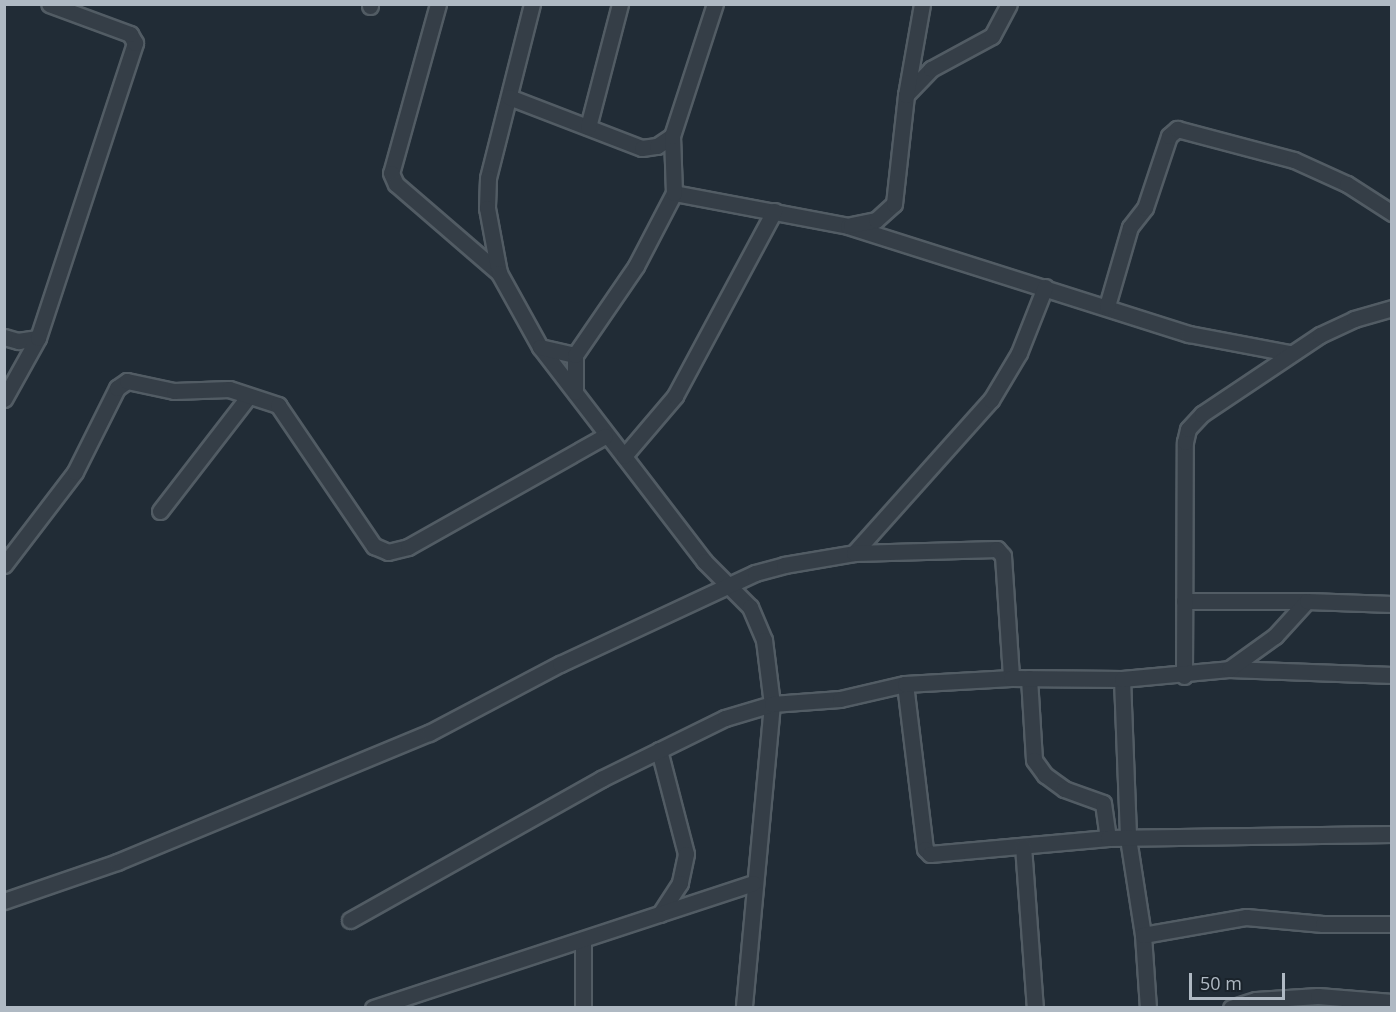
<!DOCTYPE html>
<style>
body{margin:0}
#map{position:relative;width:1396px;height:1012px;overflow:hidden;background:#212c36;font-family:"Open Sans",sans-serif}
div>[style]{position:absolute}
[style*='--x']{left:calc(var(--x)*1px);top:calc(var(--y)*1px);width:calc(var(--w)*1px);rotate:calc(var(--a)*1deg)}
.roads{filter:drop-shadow(2px 0 #525c64) drop-shadow(-2px 0 #525c64) drop-shadow(0 2px #525c64) drop-shadow(0 -2px #525c64)}
.street>*{height:15px;margin:-7.5px;padding:0 7.5px;transform-origin:7.5px;border-radius:7.5px;background:#353e47}
span{translate:-50% -50%;white-space:nowrap;text-align:center;line-height:1.15;-webkit-text-stroke:6px #1a232b;paint-order:stroke}
.frame{position:absolute;inset:0;border:6px solid #afb9c3;pointer-events:none}
.scale{position:absolute;left:1189px;top:973px;width:96px;height:27px;box-sizing:border-box;border:3px solid #afb9c3;border-top:0;padding-left:8px;font-size:18px;line-height:21px;white-space:nowrap;color:#afb9c3;-webkit-text-stroke:4px #1a232b;paint-order:stroke}
</style>
<div id="map">
<div class="roads">
<div class="street">
<i style="--x:438;--y:4;--w:175;--a:105.5"></i>
<i style="--x:391;--y:173;--w:12;--a:66"></i>
<i style="--x:396;--y:184;--w:136;--a:40.8"></i>
<i style="--x:532;--y:4;--w:179;--a:104.2"></i>
<i style="--x:488;--y:178;--w:30;--a:92"></i>
<i style="--x:487;--y:208;--w:66;--a:79.5"></i>
<i style="--x:499;--y:273;--w:85;--a:61"></i>
<i style="--x:540;--y:347;--w:270;--a:52.5"></i>
<i style="--x:704;--y:561;--w:65;--a:45"></i>
<i style="--x:750;--y:607;--w:36;--a:67"></i>
<i style="--x:764;--y:640;--w:64;--a:82.9"></i>
<i style="--x:772;--y:704;--w:305;--a:95.3"></i>
<i style="--x:370;--y:6;--w:2;--a:-90"></i>
<i style="--x:906;--y:95;--w:36;--a:-46"></i>
<i style="--x:931;--y:69;--w:69;--a:-28.4"></i>
<i style="--x:992;--y:36;--w:36;--a:-62"></i>
<i style="--x:509;--y:97;--w:142;--a:21"></i>
<i style="--x:642;--y:148;--w:15;--a:-8"></i>
<i style="--x:657;--y:146;--w:18;--a:-34"></i>
<i style="--x:588;--y:127;--w:127;--a:-75.4"></i>
<i style="--x:674;--y:193;--w:177;--a:10.7"></i>
<i style="--x:848;--y:226;--w:358;--a:17.6"></i>
<i style="--x:1189;--y:334;--w:103;--a:10.7"></i>
<i style="--x:851;--y:225;--w:25;--a:-11"></i>
<i style="--x:876;--y:220;--w:24;--a:-42"></i>
<i style="--x:894;--y:204;--w:110;--a:-83.7"></i>
<i style="--x:906;--y:95;--w:92;--a:-80"></i>
<i style="--x:1107;--y:306;--w:82;--a:-73.8"></i>
<i style="--x:1130;--y:227;--w:24;--a:-52"></i>
<i style="--x:1145;--y:208;--w:76;--a:-71.6"></i>
<i style="--x:1169;--y:136;--w:11;--a:-41"></i>
<i style="--x:1177;--y:129;--w:121;--a:14.8"></i>
<i style="--x:1294;--y:160;--w:58;--a:24.4"></i>
<i style="--x:1347;--y:184;--w:54;--a:32.8"></i>
<i style="--x:4;--y:337;--w:15;--a:16"></i>
<i style="--x:18;--y:341;--w:20;--a:-9"></i>
<i style="--x:540;--y:347;--w:36;--a:13"></i>
<i style="--x:575;--y:392;--w:37;--a:-90"></i>
<i style="--x:575;--y:355;--w:108;--a:-55.6"></i>
<i style="--x:636;--y:266;--w:82;--a:-62.5"></i>
<i style="--x:674;--y:193;--w:57;--a:-92"></i>
<i style="--x:672;--y:136;--w:139;--a:-72"></i>
<i style="--x:4;--y:399;--w:70;--a:-60.9"></i>
<i style="--x:38;--y:338;--w:311;--a:-71.8"></i>
<i style="--x:135;--y:43;--w:10;--a:-119"></i>
<i style="--x:130;--y:34;--w:86;--a:-159.7"></i>
<i style="--x:624;--y:456;--w:79;--a:-49.6"></i>
<i style="--x:675;--y:396;--w:210;--a:-61.8"></i>
<i style="--x:160;--y:511;--w:145;--a:-52.3"></i>
<i style="--x:854;--y:553;--w:205;--a:-48.2"></i>
<i style="--x:991;--y:400;--w:55;--a:-59.2"></i>
<i style="--x:1019;--y:353;--w:71;--a:-68.5"></i>
<i style="--x:4;--y:565;--w:117;--a:-52.6"></i>
<i style="--x:75;--y:472;--w:94;--a:-63.4"></i>
<i style="--x:117;--y:388;--w:12;--a:-35"></i>
<i style="--x:127;--y:381;--w:48;--a:12"></i>
<i style="--x:174;--y:391;--w:55;--a:-2.1"></i>
<i style="--x:229;--y:389;--w:52;--a:18.1"></i>
<i style="--x:278;--y:405;--w:171;--a:55.8"></i>
<i style="--x:374;--y:546;--w:15;--a:23"></i>
<i style="--x:388;--y:552;--w:21;--a:-14"></i>
<i style="--x:408;--y:547;--w:226;--a:-29.4"></i>
<i style="--x:1184;--y:601;--w:123;--a:0"></i>
<i style="--x:1229;--y:669;--w:163;--a:2.1"></i>
<i style="--x:1184;--y:676;--w:234;--a:-89.8"></i>
<i style="--x:1185;--y:442;--w:13;--a:-77"></i>
<i style="--x:1188;--y:429;--w:21;--a:-47"></i>
<i style="--x:1202;--y:414;--w:142;--a:-33.8"></i>
<i style="--x:1320;--y:335;--w:38;--a:-25"></i>
<i style="--x:1354;--y:319;--w:40;--a:-16"></i>
<i style="--x:1029;--y:678;--w:82;--a:86.5"></i>
<i style="--x:1034;--y:760;--w:19;--a:54"></i>
<i style="--x:1045;--y:775;--w:24;--a:36"></i>
<i style="--x:1064;--y:789;--w:41;--a:19.7"></i>
<i style="--x:1103;--y:803;--w:35;--a:82"></i>
<i style="--x:1122;--y:679;--w:159;--a:87.8"></i>
<i style="--x:1128;--y:838;--w:98;--a:81.2"></i>
<i style="--x:1143;--y:935;--w:73;--a:86.1"></i>
<i style="--x:905;--y:684;--w:166;--a:83.1"></i>
<i style="--x:925;--y:849;--w:7;--a:45"></i>
<i style="--x:930;--y:854;--w:179;--a:-5.1"></i>
<i style="--x:1108;--y:838;--w:284;--a:-0.8"></i>
<i style="--x:659;--y:750;--w:107;--a:75.4"></i>
<i style="--x:686;--y:854;--w:30;--a:102"></i>
<i style="--x:680;--y:883;--w:37;--a:123"></i>
<i style="--x:1023;--y:846;--w:162;--a:85.8"></i>
<i style="--x:4;--y:901;--w:120;--a:-19"></i>
<i style="--x:117;--y:862;--w:338;--a:-22.5"></i>
<i style="--x:429;--y:733;--w:148;--a:-27.8"></i>
<i style="--x:560;--y:664;--w:215;--a:-25"></i>
<i style="--x:755;--y:573;--w:30;--a:-15"></i>
<i style="--x:784;--y:565;--w:71;--a:-9.7"></i>
<i style="--x:854;--y:553;--w:143;--a:-1.6"></i>
<i style="--x:997;--y:549;--w:9;--a:49"></i>
<i style="--x:1003;--y:556;--w:122;--a:86.2"></i>
<i style="--x:350;--y:920;--w:288;--a:-29.3"></i>
<i style="--x:601;--y:779;--w:138;--a:-26.2"></i>
<i style="--x:725;--y:718;--w:49;--a:-16.6"></i>
<i style="--x:772;--y:704;--w:68;--a:-4.2"></i>
<i style="--x:840;--y:699;--w:67;--a:-13"></i>
<i style="--x:905;--y:684;--w:106;--a:-3.2"></i>
<i style="--x:1011;--y:678;--w:111;--a:0.5"></i>
<i style="--x:1122;--y:679;--w:107;--a:-5.3"></i>
<i style="--x:1229;--y:669;--w:57;--a:-35.7"></i>
<i style="--x:1275;--y:636;--w:47;--a:-47.6"></i>
<i style="--x:1307;--y:601;--w:85;--a:2"></i>
<i style="--x:1143;--y:935;--w:105;--a:-9.9"></i>
<i style="--x:1246;--y:917;--w:77;--a:5.2"></i>
<i style="--x:1323;--y:924;--w:69;--a:0"></i>
<i style="--x:583;--y:941;--w:67;--a:90"></i>
<i style="--x:373;--y:1008;--w:400;--a:-18.2"></i>
<i style="--x:1231;--y:1008;--w:26;--a:-18"></i>
<i style="--x:1256;--y:1000;--w:62;--a:-3.7"></i>
<i style="--x:1318;--y:996;--w:74;--a:4.6"></i>
</div>
</div>
<div class="frame"></div>
<div class="scale">50 m</div>
</div>
